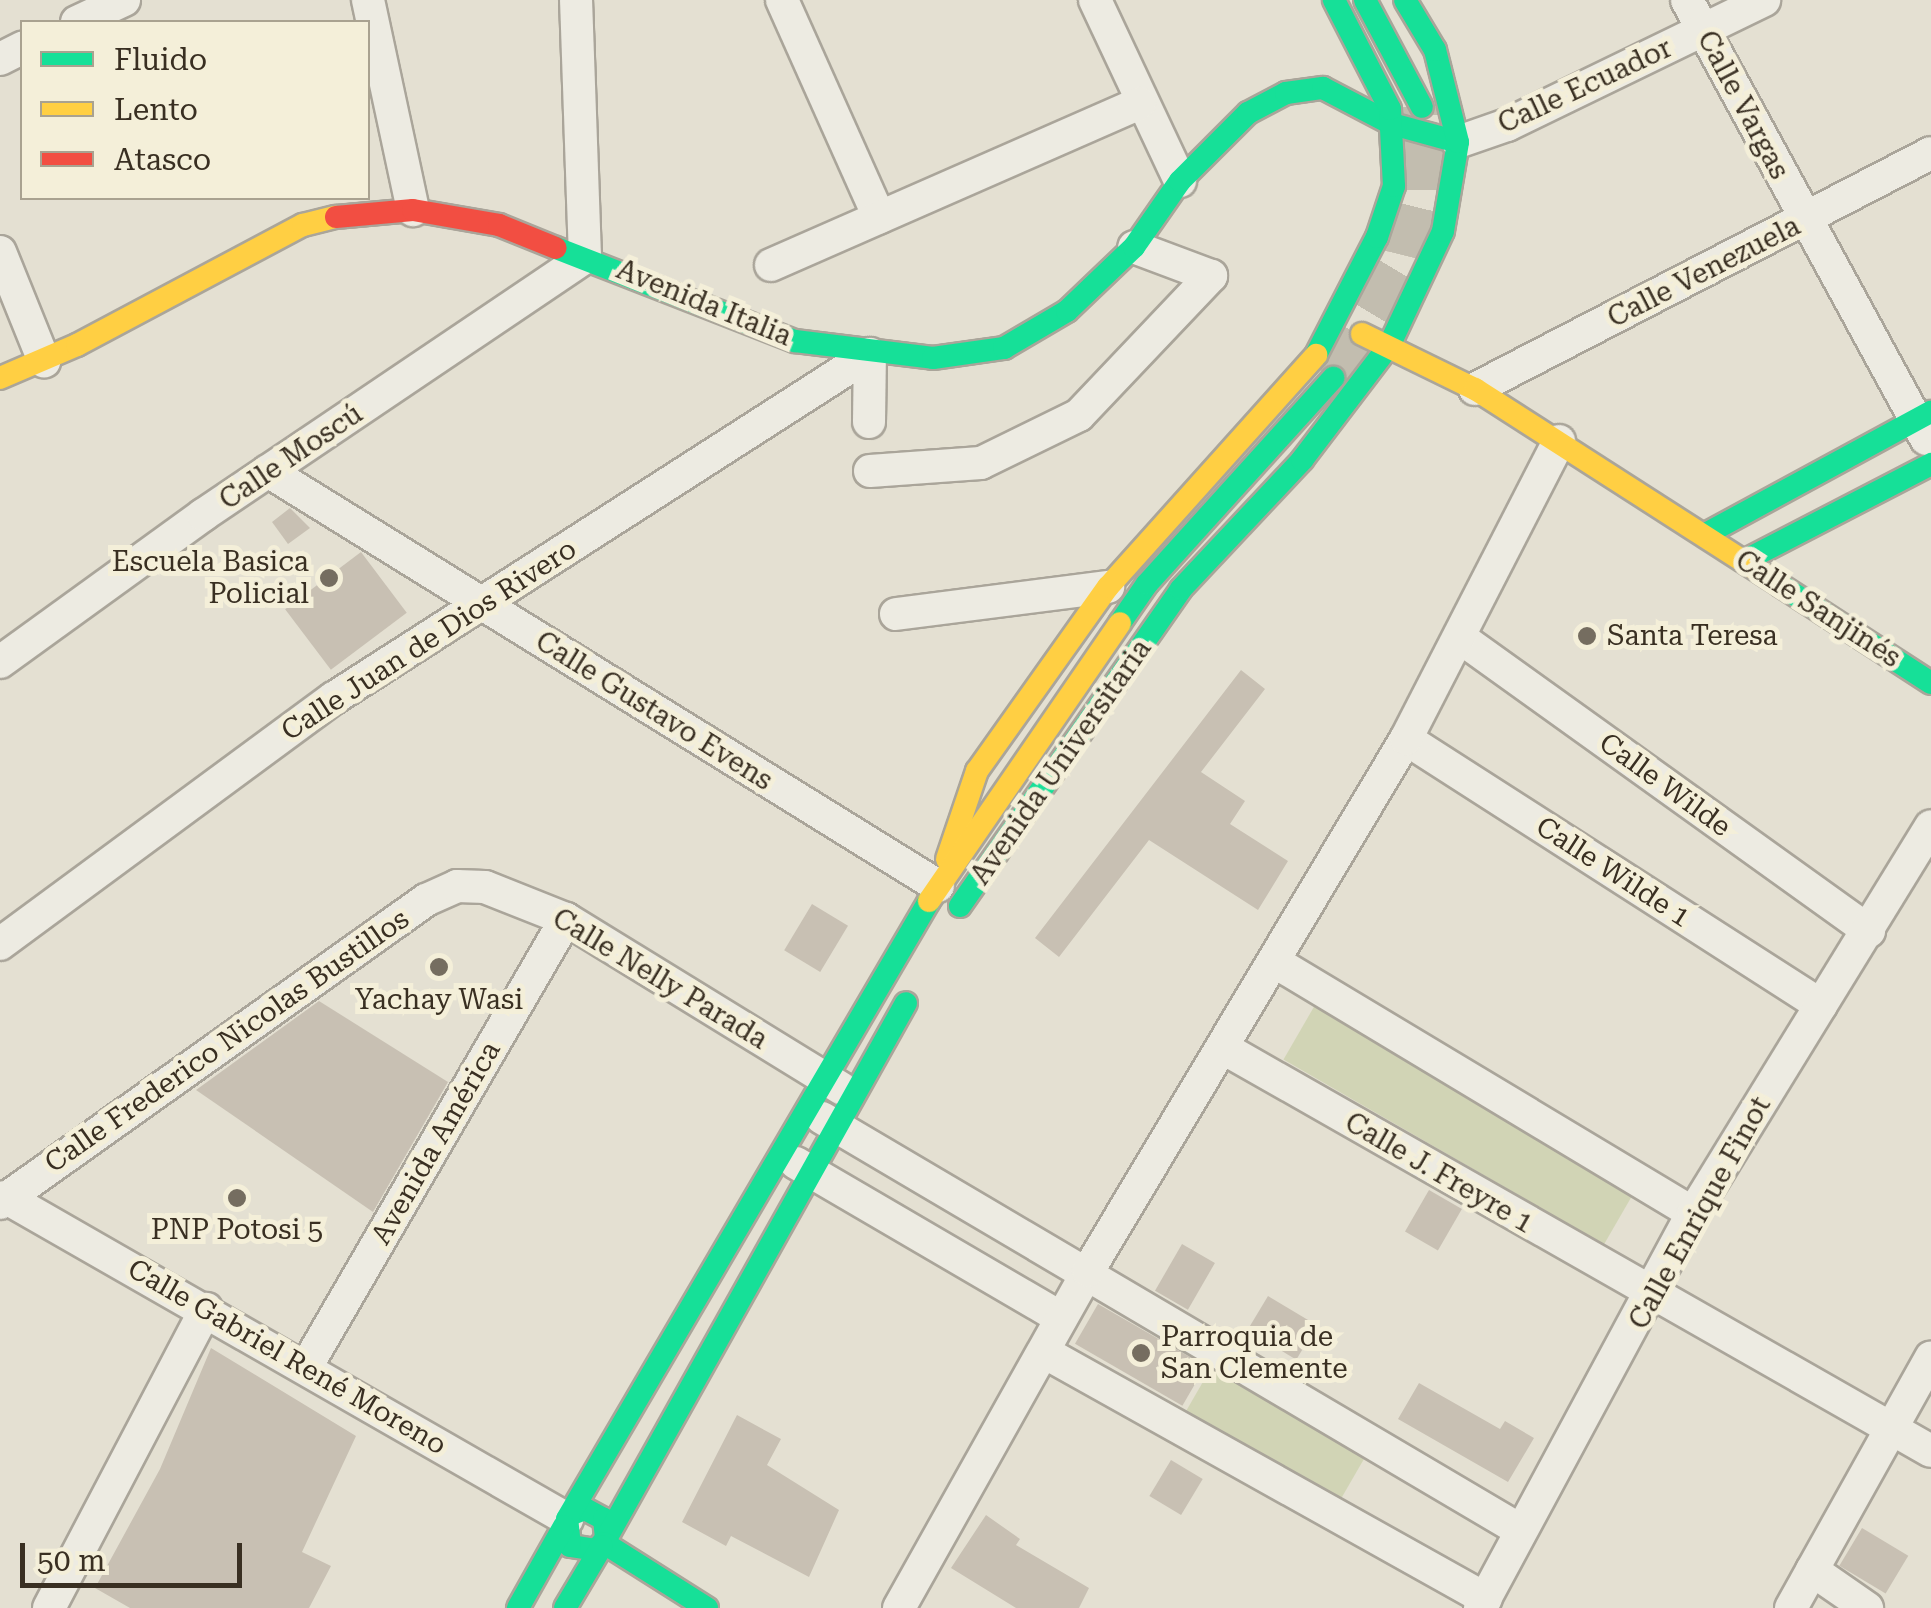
<!DOCTYPE html>
<meta charset="utf-8">
<style>
body{margin:0}
#map{position:relative;width:1931px;height:1608px;overflow:hidden;background:#e4e0d2;font-family:"Roboto Serif",serif}
div>[style]{position:absolute}
[style*='--x']{left:calc(var(--x)*1px);top:calc(var(--y)*1px);width:calc(var(--w)*1px);rotate:calc(var(--a)*1deg)}
.green>*{inset:0;background:#d1d4b5;transform-origin:0 0}
.building>*{inset:0;background:#c8c0b3;transform-origin:0 0}
.primary-tunnel>*{height:50px;margin-top:-25px;transform-origin:0;background:repeating-linear-gradient(90deg,#c2bdaf 0 50px,transparent 0 75px)}
.roads{filter:drop-shadow(2px 0 #aaa59a) drop-shadow(-2px 0 #aaa59a) drop-shadow(0 2px #aaa59a) drop-shadow(0 -2px #aaa59a)}
.street>*{height:32px;margin:-16px;padding:0 16px;transform-origin:16px;border-radius:16px;background:#edebe2}
.fast>*{height:22px;margin:-11px;padding:0 11px;transform-origin:11px;border-radius:11px;background:#16e098}
.slow>*{height:22px;margin:-11px;padding:0 11px;transform-origin:11px;border-radius:11px;background:#ffcf43}
.jam>*{height:22px;margin:-11px;padding:0 11px;transform-origin:11px;border-radius:11px;background:#f24e42}
.dots>*{width:28px;height:28px;translate:-50% -50%;box-sizing:border-box;border:5px solid #f4efd9;border-radius:50%}
span{translate:-50% -50%;white-space:nowrap;text-align:center;line-height:1.15;-webkit-text-stroke:10px #f4efd9;paint-order:stroke}
.street-label{font-size:28px;color:#392f22}
.poi-label{font-size:28px;color:#392f22}
.right{translate:-100% -50%;text-align:right}
.left{translate:0 -50%;text-align:left}
.legend{position:absolute;left:20px;top:20px;width:350px;height:180px;box-sizing:border-box;background:#f4efd9;border:2px solid #a9a290;margin:0;padding:12px 18px;list-style:none;font-size:30px;color:#392f22}
.legend li{display:flex;align-items:center;gap:20px;height:50px}
.legend b{width:50px;border:2px solid #a9a290}
.scale{position:absolute;left:20px;top:1543px;width:222px;height:45px;box-sizing:border-box;border:5px solid #392f22;border-top:0;padding-left:12px;font-size:30px;line-height:35px;white-space:nowrap;color:#392f22;-webkit-text-stroke:8px #f4efd9;paint-order:stroke}
</style>
<div id="map">
<div class="green">
<i style="left:1315px;top:1005px;width:370px;height:63px;rotate:30deg"></i>
<i style="left:1215px;top:1361px;width:178px;height:65px;rotate:30deg"></i>
</div>
<div class="building">
<i style="clip-path:polygon(290px 508px,310px 528px,288px 544px,272px 522px)"></i>
<i style="left:361px;top:552px;width:76px;height:95px;rotate:53deg"></i>
<i style="clip-path:polygon(1241px 670px,1265px 689px,1201px 772px,1245px 801px,1230px 824px,1288px 861px,1258px 910px,1149px 840px,1059px 957px,1035px 938px)"></i>
<i style="left:812px;top:904px;width:42px;height:54px;rotate:31deg"></i>
<i style="clip-path:polygon(319px 1001px,448px 1082px,373px 1212px,196px 1090px)"></i>
<i style="left:1429px;top:1190px;width:38px;height:48px;rotate:30deg"></i>
<i style="left:1182px;top:1244px;width:38px;height:54px;rotate:30deg"></i>
<i style="left:1268px;top:1296px;width:57px;height:40px;rotate:31deg"></i>
<i style="left:1098px;top:1304px;width:124px;height:46px;rotate:30deg"></i>
<i style="clip-path:polygon(211px 1348px,356px 1436px,302px 1552px,331px 1566px,309px 1608px,130px 1608px,95px 1588px,160px 1469px)"></i>
<i style="clip-path:polygon(1419px 1383px,1500px 1429px,1505px 1421px,1534px 1438px,1508px 1482px,1398px 1419px)"></i>
<i style="clip-path:polygon(737px 1415px,781px 1439px,767px 1465px,839px 1510px,809px 1577px,731px 1536px,726px 1546px,682px 1522px)"></i>
<i style="left:1171px;top:1460px;width:37px;height:42px;rotate:31deg"></i>
<i style="clip-path:polygon(986px 1515px,1020px 1539px,1016px 1545px,1089px 1588px,1079px 1608px,1016px 1608px,951px 1568px)"></i>
<i style="left:1862px;top:1528px;width:54px;height:44px;rotate:31deg"></i>
</div>
<div class="primary-tunnel">
<i style="--x:1333;--y:378;--w:142;--a:-59.1"></i>
<i style="--x:1406;--y:256;--w:68;--a:-76.4"></i>
<i style="--x:1422;--y:190;--w:83;--a:-90"></i>
</div>
<div class="roads">
<div class="street">
<i style="--x:368;--y:0;--w:215;--a:77.9"></i>
<i style="--x:782;--y:0;--w:238;--a:65.9"></i>
<i style="--x:1095;--y:0;--w:200;--a:64.8"></i>
<i style="--x:1687;--y:0;--w:500;--a:61.4"></i>
<i style="--x:77;--y:22;--w:52;--a:-25.1"></i>
<i style="--x:0;--y:59;--w:25;--a:-27"></i>
<i style="--x:1458;--y:142;--w:52;--a:-19.1"></i>
<i style="--x:1507;--y:125;--w:286;--a:-25.9"></i>
<i style="--x:0;--y:252;--w:118;--a:68"></i>
<i style="--x:771;--y:265;--w:403;--a:-23.7"></i>
<i style="--x:1475;--y:389;--w:513;--a:-27.36"></i>
<i style="--x:869;--y:422;--w:68;--a:-89.2"></i>
<i style="--x:268;--y:471;--w:788;--a:31.77"></i>
<i style="--x:870;--y:471;--w:111;--a:-4.1"></i>
<i style="--x:981;--y:463;--w:109;--a:-26.1"></i>
<i style="--x:1079;--y:415;--w:192;--a:-46.5"></i>
<i style="--x:1211;--y:276;--w:82;--a:-159.4"></i>
<i style="--x:896;--y:614;--w:214;--a:-7.3"></i>
<i style="--x:1462;--y:639;--w:501;--a:35.66"></i>
<i style="--x:0;--y:662;--w:251;--a:-35.9"></i>
<i style="--x:203;--y:515;--w:461;--a:-34"></i>
<i style="--x:585;--y:257;--w:257;--a:-92"></i>
<i style="--x:1406;--y:739;--w:493;--a:32.7"></i>
<i style="--x:0;--y:944;--w:415;--a:-36.4"></i>
<i style="--x:334;--y:698;--w:637;--a:-32.69"></i>
<i style="--x:1275;--y:962;--w:488;--a:31"></i>
<i style="--x:1225;--y:1049;--w:812;--a:29.66"></i>
<i style="--x:822;--y:1118;--w:811;--a:30.55"></i>
<i style="--x:796;--y:1163;--w:307;--a:30.3"></i>
<i style="--x:5;--y:1197;--w:648;--a:29.81"></i>
<i style="--x:0;--y:1203;--w:523;--a:-35.42"></i>
<i style="--x:426;--y:900;--w:34;--a:-24"></i>
<i style="--x:457;--y:886;--w:28;--a:2"></i>
<i style="--x:485;--y:887;--w:87;--a:21.6"></i>
<i style="--x:566;--y:919;--w:323;--a:31.6"></i>
<i style="--x:1044;--y:1352;--w:506;--a:29.2"></i>
<i style="--x:306;--y:1367;--w:518;--a:-59.87"></i>
<i style="--x:1812;--y:1570;--w:67;--a:34.6"></i>
<i style="--x:49;--y:1608;--w:338;--a:-62.3"></i>
<i style="--x:899;--y:1608;--w:386;--a:-60.7"></i>
<i style="--x:1088;--y:1271;--w:620;--a:-59.13"></i>
<i style="--x:1406;--y:739;--w:335;--a:-62.8"></i>
<i style="--x:1480;--y:1608;--w:449;--a:-61.7"></i>
<i style="--x:1693;--y:1213;--w:454;--a:-58.4"></i>
<i style="--x:1791;--y:1608;--w:287;--a:-60.8"></i>
</div>
<div class="fast">
<i style="--x:1365;--y:0;--w:121;--a:62"></i>
<i style="--x:556;--y:248;--w:256;--a:21.3"></i>
<i style="--x:795;--y:341;--w:139;--a:7"></i>
<i style="--x:933;--y:358;--w:72;--a:-8"></i>
<i style="--x:1004;--y:348;--w:73;--a:-30.4"></i>
<i style="--x:1067;--y:311;--w:93;--a:-43.7"></i>
<i style="--x:1134;--y:247;--w:80;--a:-55.1"></i>
<i style="--x:1180;--y:181;--w:96;--a:-45"></i>
<i style="--x:1248;--y:113;--w:43;--a:-27.8"></i>
<i style="--x:1286;--y:93;--w:37;--a:-8"></i>
<i style="--x:1323;--y:88;--w:78;--a:27.6"></i>
<i style="--x:1392;--y:124;--w:68;--a:15.3"></i>
<i style="--x:1316;--y:355;--w:133;--a:-62.7"></i>
<i style="--x:1377;--y:237;--w:54;--a:-71.6"></i>
<i style="--x:1394;--y:186;--w:77;--a:-93"></i>
<i style="--x:1390;--y:109;--w:123;--a:-117.2"></i>
<i style="--x:1704;--y:535;--w:258;--a:-28.5"></i>
<i style="--x:1744;--y:561;--w:211;--a:-27.4"></i>
<i style="--x:1780;--y:585;--w:180;--a:33"></i>
<i style="--x:1120;--y:623;--w:47;--a:-55.3"></i>
<i style="--x:1147;--y:584;--w:278;--a:-47.9"></i>
<i style="--x:960;--y:906;--w:386;--a:-55.1"></i>
<i style="--x:1181;--y:589;--w:177;--a:-46.8"></i>
<i style="--x:1302;--y:460;--w:143;--a:-52.7"></i>
<i style="--x:1389;--y:346;--w:127;--a:-64.8"></i>
<i style="--x:1443;--y:231;--w:90;--a:-80.4"></i>
<i style="--x:1458;--y:142;--w:95;--a:-104"></i>
<i style="--x:1435;--y:50;--w:58;--a:-121"></i>
<i style="--x:572;--y:1514;--w:14;--a:-21"></i>
<i style="--x:585;--y:1509;--w:21;--a:28"></i>
<i style="--x:604;--y:1519;--w:20;--a:84"></i>
<i style="--x:606;--y:1539;--w:15;--a:132"></i>
<i style="--x:596;--y:1550;--w:26;--a:-171"></i>
<i style="--x:570;--y:1546;--w:27;--a:-96"></i>
<i style="--x:567;--y:1519;--w:716;--a:-59.64"></i>
<i style="--x:606;--y:1539;--w:614;--a:-60.76"></i>
<i style="--x:604;--y:1543;--w:122;--a:32.3"></i>
<i style="--x:518;--y:1608;--w:94;--a:-60.7"></i>
<i style="--x:565;--y:1608;--w:72;--a:-59.2"></i>
</div>
<div class="slow">
<i style="--x:1362;--y:334;--w:126;--a:26"></i>
<i style="--x:1475;--y:389;--w:363;--a:32.7"></i>
<i style="--x:0;--y:378;--w:84;--a:-23.2"></i>
<i style="--x:77;--y:345;--w:256;--a:-28"></i>
<i style="--x:303;--y:225;--w:34;--a:-14"></i>
<i style="--x:947;--y:859;--w:93;--a:-71.2"></i>
<i style="--x:977;--y:771;--w:226;--a:-54.6"></i>
<i style="--x:1108;--y:587;--w:312;--a:-48.1"></i>
<i style="--x:929;--y:901;--w:337;--a:-55.5"></i>
</div>
<div class="jam">
<i style="--x:336;--y:217;--w:77;--a:-5.2"></i>
<i style="--x:413;--y:210;--w:87;--a:9.9"></i>
<i style="--x:499;--y:225;--w:61;--a:22"></i>
</div>
</div>
<div class="dots">
<i style="left:329px;top:578px;background:#756d60"></i>
<i style="left:1587px;top:636px;background:#756d60"></i>
<i style="left:439px;top:967px;background:#756d60"></i>
<i style="left:237px;top:1198px;background:#756d60"></i>
<i style="left:1141px;top:1353px;background:#756d60"></i>
</div>
<div class="street-label">
<span style="left:1585px;top:86px;rotate:-25deg">Calle Ecuador</span>
<span style="left:1743px;top:105px;rotate:62deg">Calle Vargas</span>
<span style="left:1704px;top:272px;rotate:-27deg">Calle Venezuela</span>
<span style="left:704px;top:303px;rotate:22deg">Avenida Italia</span>
<span style="left:291px;top:457px;rotate:-34deg">Calle Moscú</span>
<span style="left:1818px;top:609px;rotate:33deg">Calle Sanjinés</span>
<span style="left:429px;top:640px;rotate:-33deg">Calle Juan de Dios Rivero</span>
<span style="left:654px;top:711px;rotate:32deg">Calle Gustavo Evens</span>
<span style="left:1061px;top:762px;rotate:-55deg">Avenida Universitaria</span>
<span style="left:1665px;top:785px;rotate:36deg">Calle Wilde</span>
<span style="left:1613px;top:872px;rotate:33deg">Calle Wilde 1</span>
<span style="left:660px;top:979px;rotate:31deg">Calle Nelly Parada</span>
<span style="left:227px;top:1041px;rotate:-35deg">Calle Frederico Nicolas Bustillos</span>
<span style="left:436px;top:1143px;rotate:-60deg">Avenida América</span>
<span style="left:1439px;top:1173px;rotate:30deg">Calle J. Freyre 1</span>
<span style="left:1700px;top:1213px;rotate:-61deg">Calle Enrique Finot</span>
<span style="left:287px;top:1357px;rotate:30deg">Calle Gabriel René Moreno</span>
</div>
<div class="poi-label">
<span class="right" style="left:309px;top:578px">Escuela Basica<br>Policial</span>
<span class="left" style="left:1607px;top:636px">Santa Teresa</span>
<span style="left:439px;top:1000px">Yachay Wasi</span>
<span style="left:237px;top:1230px">PNP Potosi 5</span>
<span class="left" style="left:1161px;top:1353px">Parroquia de<br>San Clemente</span>
</div>
<ul class="legend">
<li><b style="height:12px;background:#16e098"></b>Fluido</li>
<li><b style="height:12px;background:#ffcf43"></b>Lento</li>
<li><b style="height:12px;background:#f24e42"></b>Atasco</li>
</ul>
<div class="scale">50 m</div>
</div>
